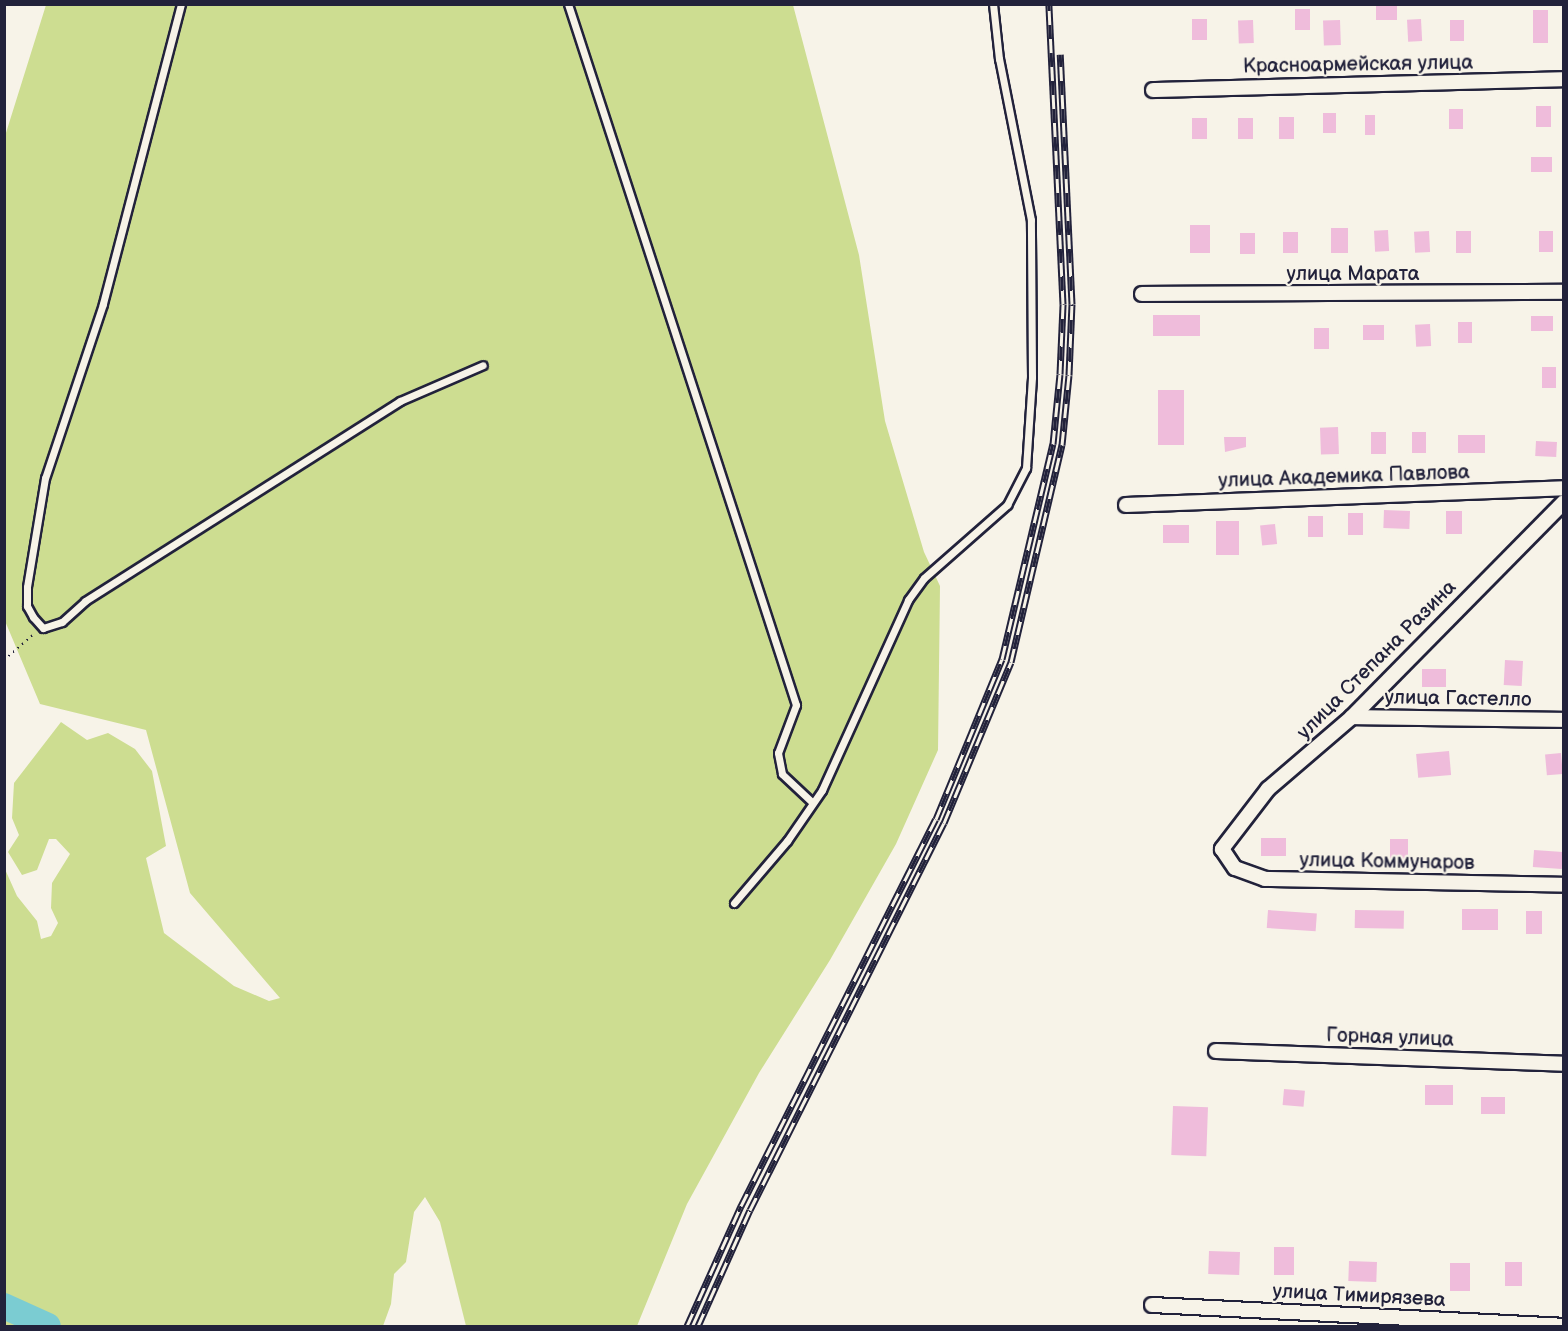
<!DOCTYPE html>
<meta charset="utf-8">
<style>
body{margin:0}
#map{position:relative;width:1568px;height:1331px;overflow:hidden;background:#f7f3e8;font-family:"Balsamiq Sans",sans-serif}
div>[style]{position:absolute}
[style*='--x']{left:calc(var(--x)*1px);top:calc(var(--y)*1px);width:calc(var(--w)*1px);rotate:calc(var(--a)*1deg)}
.green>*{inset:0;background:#cddd91}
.river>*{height:26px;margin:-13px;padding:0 13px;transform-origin:13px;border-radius:13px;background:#7bccd2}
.building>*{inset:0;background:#efbcdb;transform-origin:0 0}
.path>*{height:2px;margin-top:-1px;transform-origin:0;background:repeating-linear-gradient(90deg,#22223b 0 1.5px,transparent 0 6px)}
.roads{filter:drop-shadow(2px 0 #22223b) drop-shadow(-2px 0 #22223b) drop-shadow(0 2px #22223b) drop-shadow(0 -2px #22223b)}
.service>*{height:7px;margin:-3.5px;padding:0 3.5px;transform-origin:3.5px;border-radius:3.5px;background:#f7f3e8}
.minor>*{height:14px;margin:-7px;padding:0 7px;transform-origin:7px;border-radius:7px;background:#f7f3e8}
.rail>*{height:7px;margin-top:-3.5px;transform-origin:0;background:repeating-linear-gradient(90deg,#f7f3e8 0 14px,#22223b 0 28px);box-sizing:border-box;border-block:2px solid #22223b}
span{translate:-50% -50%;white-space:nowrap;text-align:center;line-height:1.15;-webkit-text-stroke:4.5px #f7f3e8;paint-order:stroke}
.street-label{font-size:20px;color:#22223b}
.frame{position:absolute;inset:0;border:6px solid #22223b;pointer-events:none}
</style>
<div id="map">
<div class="green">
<i style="clip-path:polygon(46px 5px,793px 5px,859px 255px,885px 421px,924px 552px,940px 586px,938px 750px,896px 844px,830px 960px,759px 1073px,687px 1204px,637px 1326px,466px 1326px,440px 1222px,425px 1197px,414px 1212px,406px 1262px,394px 1274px,391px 1304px,383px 1326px,5px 1326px,4px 867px,17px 896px,37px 921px,41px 939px,51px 936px,58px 923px,51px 908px,52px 883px,70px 854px,56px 839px,49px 839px,37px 870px,22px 875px,8px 852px,19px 835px,12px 818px,14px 783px,61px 722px,87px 740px,108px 733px,135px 749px,152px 771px,166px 846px,146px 858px,164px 933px,234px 986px,269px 1001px,280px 998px,190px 893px,146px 730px,40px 704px,5px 621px,5px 136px)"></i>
</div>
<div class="river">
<i style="--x:4;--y:1306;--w:48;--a:24.4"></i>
</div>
<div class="building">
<i style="left:1397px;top:5px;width:15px;height:21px;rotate:90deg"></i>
<i style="left:1295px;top:9px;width:15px;height:21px"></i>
<i style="left:1533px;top:10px;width:15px;height:33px"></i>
<i style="left:1192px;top:19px;width:15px;height:21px"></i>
<i style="left:1421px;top:19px;width:22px;height:14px;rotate:87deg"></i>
<i style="left:1253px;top:20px;width:23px;height:15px;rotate:88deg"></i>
<i style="left:1340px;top:20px;width:25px;height:17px;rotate:88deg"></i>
<i style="left:1450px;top:20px;width:14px;height:21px"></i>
<i style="left:1536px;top:106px;width:15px;height:21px"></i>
<i style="left:1463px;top:109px;width:20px;height:14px;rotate:90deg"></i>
<i style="left:1323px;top:113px;width:13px;height:20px"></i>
<i style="left:1365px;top:115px;width:10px;height:20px"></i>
<i style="left:1279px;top:117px;width:15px;height:22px"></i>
<i style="left:1207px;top:118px;width:21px;height:15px;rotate:90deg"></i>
<i style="left:1238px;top:118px;width:15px;height:21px"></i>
<i style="left:1531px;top:157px;width:21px;height:15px"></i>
<i style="left:1210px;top:225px;width:28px;height:20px;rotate:90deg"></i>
<i style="left:1348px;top:228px;width:25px;height:17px;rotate:90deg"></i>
<i style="left:1388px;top:230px;width:21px;height:14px;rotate:87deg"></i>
<i style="left:1429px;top:231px;width:21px;height:15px;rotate:87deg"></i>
<i style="left:1456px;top:231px;width:15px;height:22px"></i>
<i style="left:1539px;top:231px;width:14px;height:21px"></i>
<i style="left:1298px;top:232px;width:21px;height:15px;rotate:90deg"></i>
<i style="left:1240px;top:233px;width:15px;height:21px"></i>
<i style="left:1200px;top:315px;width:21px;height:47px;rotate:90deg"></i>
<i style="left:1553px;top:316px;width:15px;height:22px;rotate:90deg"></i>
<i style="left:1458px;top:322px;width:14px;height:21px"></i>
<i style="left:1430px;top:324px;width:22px;height:15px;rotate:87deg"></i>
<i style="left:1363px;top:325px;width:21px;height:15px"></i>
<i style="left:1314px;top:328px;width:15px;height:21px"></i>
<i style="left:1542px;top:367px;width:14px;height:21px"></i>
<i style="left:1158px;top:390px;width:26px;height:55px"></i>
<i style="left:1338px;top:427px;width:27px;height:18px;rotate:88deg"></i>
<i style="left:1371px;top:432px;width:15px;height:22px"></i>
<i style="left:1412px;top:432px;width:14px;height:21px"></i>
<i style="left:1458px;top:435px;width:27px;height:18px"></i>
<i style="clip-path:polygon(1224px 437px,1246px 437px,1246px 447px,1225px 452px)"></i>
<i style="left:1536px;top:441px;width:21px;height:15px;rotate:3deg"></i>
<i style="left:1384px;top:510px;width:26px;height:18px;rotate:2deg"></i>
<i style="left:1446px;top:511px;width:16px;height:23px"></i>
<i style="left:1348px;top:513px;width:15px;height:22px"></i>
<i style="left:1308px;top:516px;width:15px;height:21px"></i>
<i style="left:1239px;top:521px;width:34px;height:23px;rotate:90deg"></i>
<i style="left:1275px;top:524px;width:20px;height:15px;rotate:84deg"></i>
<i style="left:1189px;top:525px;width:18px;height:26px;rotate:90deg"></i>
<i style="left:1505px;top:660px;width:18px;height:25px;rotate:3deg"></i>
<i style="left:1422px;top:669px;width:24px;height:18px"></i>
<i style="left:1449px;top:751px;width:24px;height:33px;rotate:85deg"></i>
<i style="left:1561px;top:753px;width:21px;height:16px;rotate:85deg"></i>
<i style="left:1261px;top:838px;width:25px;height:18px"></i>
<i style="left:1390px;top:839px;width:18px;height:24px"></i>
<i style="left:1534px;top:850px;width:29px;height:17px;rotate:4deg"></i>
<i style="left:1462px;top:909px;width:36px;height:21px"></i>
<i style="left:1268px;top:910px;width:49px;height:18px;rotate:4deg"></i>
<i style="left:1355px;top:910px;width:49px;height:18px;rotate:1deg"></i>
<i style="left:1542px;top:911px;width:23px;height:16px;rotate:90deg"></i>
<i style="left:1425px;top:1085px;width:28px;height:20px"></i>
<i style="left:1284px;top:1089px;width:21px;height:16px;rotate:5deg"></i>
<i style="left:1481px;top:1097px;width:24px;height:17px"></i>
<i style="left:1173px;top:1106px;width:35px;height:49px;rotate:2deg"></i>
<i style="left:1274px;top:1247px;width:20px;height:28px"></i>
<i style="left:1209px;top:1251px;width:31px;height:23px;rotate:2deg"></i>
<i style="left:1349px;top:1261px;width:28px;height:20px;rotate:2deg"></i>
<i style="left:1505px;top:1262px;width:17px;height:24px"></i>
<i style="left:1450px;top:1263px;width:20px;height:28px"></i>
</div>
<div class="path">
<i style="--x:4;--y:660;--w:40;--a:-41"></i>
</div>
<div class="roads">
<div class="service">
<i style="--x:181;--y:4;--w:310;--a:104.6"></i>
<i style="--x:103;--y:304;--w:183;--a:108.4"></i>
<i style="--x:45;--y:478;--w:110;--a:99.4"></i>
<i style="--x:27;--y:587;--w:19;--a:90"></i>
<i style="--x:27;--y:606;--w:13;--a:61"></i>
<i style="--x:33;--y:617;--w:15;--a:48"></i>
<i style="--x:43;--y:628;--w:20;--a:-18"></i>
<i style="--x:62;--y:622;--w:31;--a:-42"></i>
<i style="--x:85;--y:601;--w:373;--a:-32.4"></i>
<i style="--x:400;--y:401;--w:90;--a:-23.4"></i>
<i style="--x:568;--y:4;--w:737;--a:71.98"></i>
<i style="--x:796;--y:705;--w:51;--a:110.6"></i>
<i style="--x:778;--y:753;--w:21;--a:79"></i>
<i style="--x:782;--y:774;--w:42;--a:43.1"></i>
<i style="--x:734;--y:903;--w:82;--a:-49.5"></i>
<i style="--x:787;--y:841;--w:62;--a:-55.5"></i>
<i style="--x:822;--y:790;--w:209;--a:-65.6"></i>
<i style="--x:908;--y:600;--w:27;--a:-54"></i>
<i style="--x:924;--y:578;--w:111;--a:-41.3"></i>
<i style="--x:1007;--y:505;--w:42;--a:-62.8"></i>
<i style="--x:1026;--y:468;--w:91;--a:-86.2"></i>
<i style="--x:1032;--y:377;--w:157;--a:-90.4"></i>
<i style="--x:1031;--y:220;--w:164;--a:-101.2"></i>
<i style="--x:999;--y:59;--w:55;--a:-96.2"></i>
</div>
<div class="minor">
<i style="--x:1153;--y:90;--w:411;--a:-1.5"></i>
<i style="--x:1142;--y:294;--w:422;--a:-0.3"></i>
<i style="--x:1564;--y:502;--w:302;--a:134.6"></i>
<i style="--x:1352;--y:717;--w:111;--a:139.4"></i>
<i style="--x:1268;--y:789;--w:76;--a:127.5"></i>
<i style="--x:1222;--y:849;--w:23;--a:56"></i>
<i style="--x:1235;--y:868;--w:32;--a:20"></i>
<i style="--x:1265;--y:879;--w:299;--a:1.1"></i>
<i style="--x:1126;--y:505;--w:438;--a:-2.2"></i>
<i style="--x:1352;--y:717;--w:212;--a:0.8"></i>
<i style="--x:1216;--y:1051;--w:348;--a:2.1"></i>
<i style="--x:1152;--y:1305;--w:413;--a:2.9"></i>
</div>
</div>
<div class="rail">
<i style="--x:687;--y:1326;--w:132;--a:-65.8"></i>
<i style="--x:741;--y:1206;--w:433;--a:-63.3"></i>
<i style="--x:936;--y:819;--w:173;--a:-67.6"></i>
<i style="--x:1002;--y:659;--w:221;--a:-76.7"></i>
<i style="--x:1053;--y:444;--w:70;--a:-84.3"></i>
<i style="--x:1060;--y:374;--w:70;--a:-87.5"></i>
<i style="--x:1063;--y:304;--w:300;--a:-92.7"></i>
<i style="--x:698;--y:1326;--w:127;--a:-65.9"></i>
<i style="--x:750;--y:1210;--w:433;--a:-63.4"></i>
<i style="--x:944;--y:823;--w:174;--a:-67.4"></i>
<i style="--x:1011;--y:662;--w:223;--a:-76.8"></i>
<i style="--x:1062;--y:445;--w:70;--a:-84.3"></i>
<i style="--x:1069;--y:375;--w:71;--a:-87.6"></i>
<i style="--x:1072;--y:304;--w:250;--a:-92.7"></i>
</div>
<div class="street-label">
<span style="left:1358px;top:65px;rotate:-1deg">Красноармейская улица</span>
<span style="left:1353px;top:274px">улица Марата</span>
<span style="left:1344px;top:477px;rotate:-2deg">улица Академика Павлова</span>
<span style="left:1377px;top:660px;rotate:-45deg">улица Степана Разина</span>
<span style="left:1458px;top:699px;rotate:1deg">улица Гастелло</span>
<span style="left:1387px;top:862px;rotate:1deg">улица Коммунаров</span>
<span style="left:1390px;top:1038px;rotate:2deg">Горная улица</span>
<span style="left:1359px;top:1296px;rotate:3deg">улица Тимирязева</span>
</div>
<div class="frame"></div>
</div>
